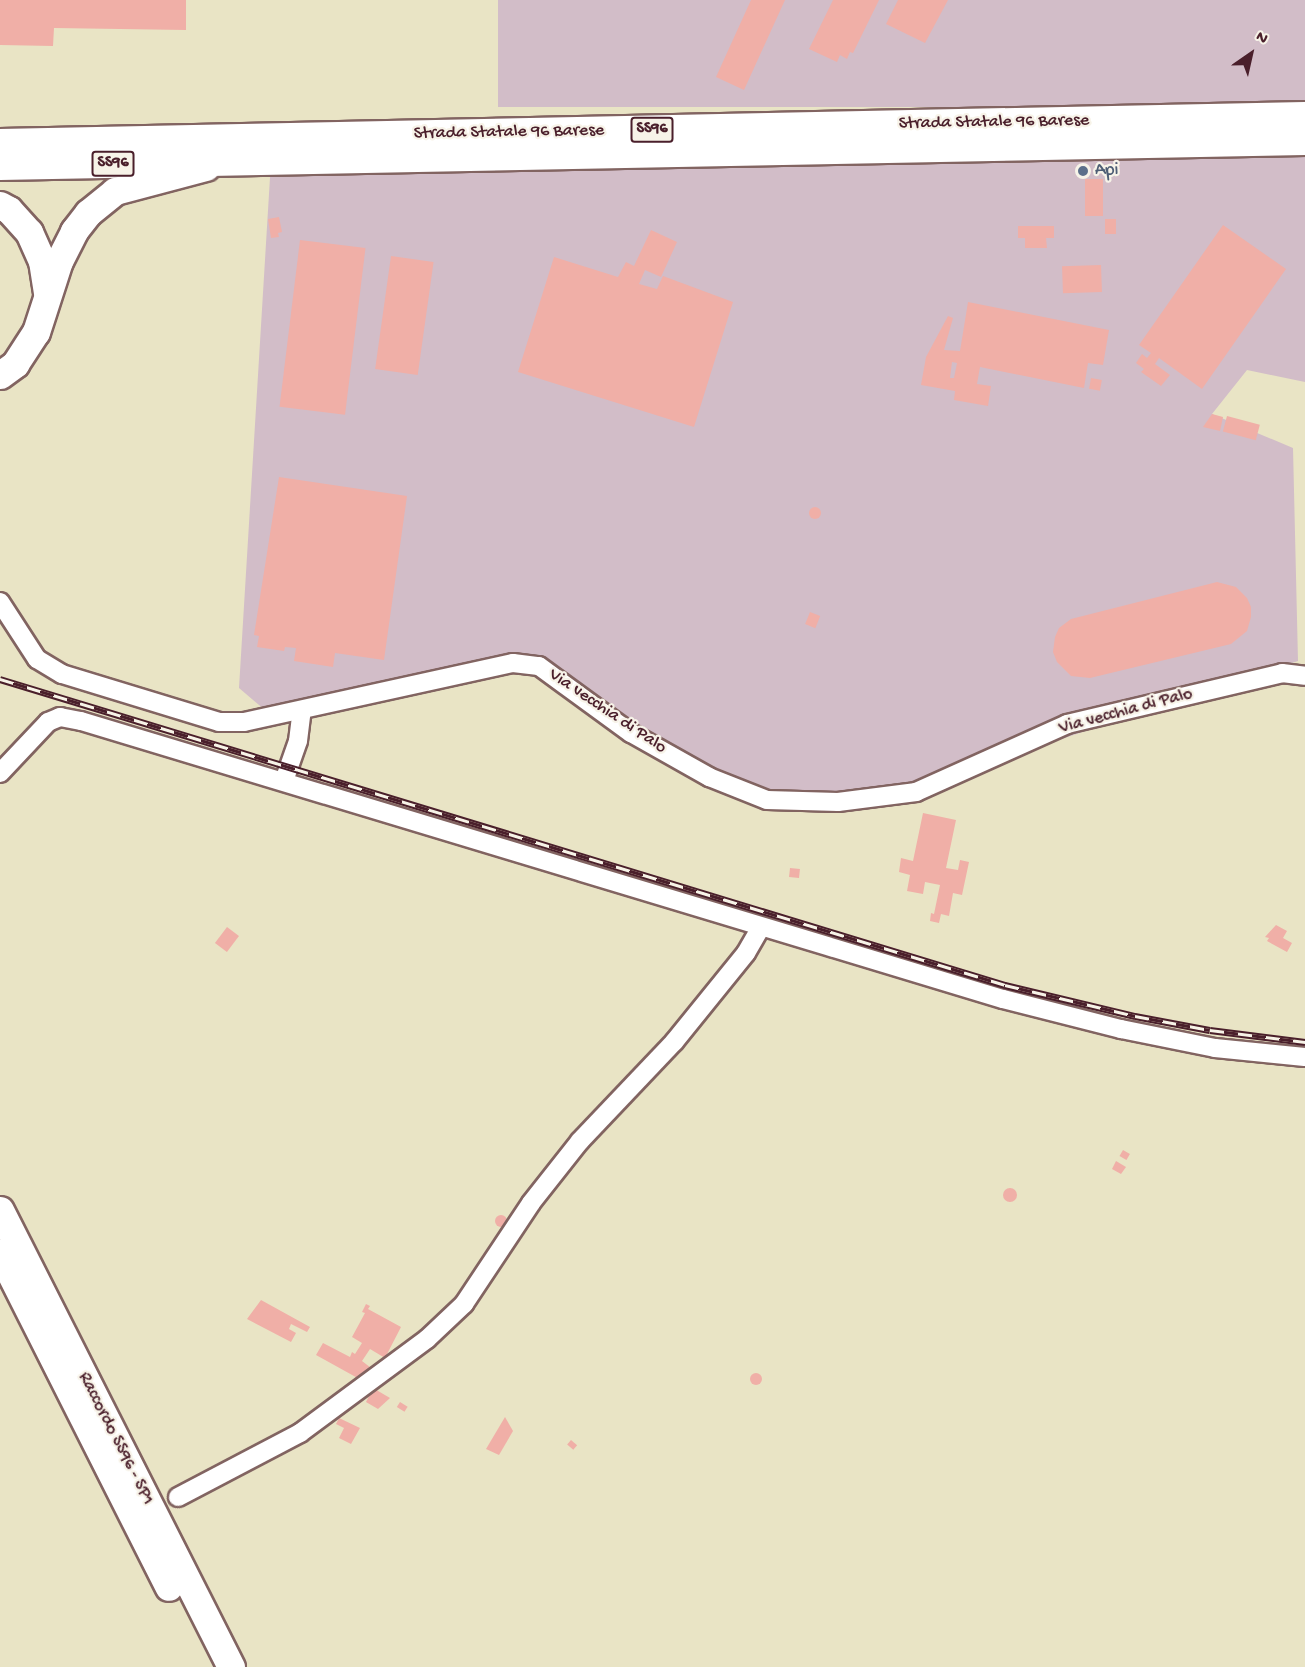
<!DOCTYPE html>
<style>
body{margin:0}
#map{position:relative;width:1305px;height:1667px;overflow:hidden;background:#e9e4c5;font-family:"Gochi Hand",sans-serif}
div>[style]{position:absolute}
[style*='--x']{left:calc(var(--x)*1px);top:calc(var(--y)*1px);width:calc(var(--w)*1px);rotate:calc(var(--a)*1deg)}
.industrial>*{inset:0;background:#d2bdc8;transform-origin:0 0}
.building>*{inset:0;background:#f0afa7;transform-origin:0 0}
.round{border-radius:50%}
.roads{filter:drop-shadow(2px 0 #826461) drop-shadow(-2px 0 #826461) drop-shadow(0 2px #826461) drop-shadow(0 -2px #826461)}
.street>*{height:18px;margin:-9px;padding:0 9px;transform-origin:9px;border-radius:9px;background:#fff}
.secondary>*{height:27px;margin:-13.5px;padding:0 13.5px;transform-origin:13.5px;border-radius:13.5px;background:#fff}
.primary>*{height:30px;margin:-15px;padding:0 15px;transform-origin:15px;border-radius:15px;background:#fff}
.rail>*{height:7px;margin-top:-3.5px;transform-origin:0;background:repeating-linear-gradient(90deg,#f7f3e8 0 14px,#4a1f2b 0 28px);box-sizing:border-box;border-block:2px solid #4a1f2b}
.dots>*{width:16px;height:16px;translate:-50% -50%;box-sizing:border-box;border:3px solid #f7f3e8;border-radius:50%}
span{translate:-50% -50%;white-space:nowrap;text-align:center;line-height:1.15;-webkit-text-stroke:4.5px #f7f3e8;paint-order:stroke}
.shield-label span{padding:2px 4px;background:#f7f3e8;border:2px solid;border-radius:4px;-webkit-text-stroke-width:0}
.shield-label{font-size:16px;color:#4a1f2b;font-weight:700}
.street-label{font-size:18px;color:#4a1f2b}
.service-label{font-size:18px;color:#4e5e75}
.left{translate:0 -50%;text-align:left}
.north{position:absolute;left:1221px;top:24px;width:60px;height:60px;-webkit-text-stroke:4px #f7f3e8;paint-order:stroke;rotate:34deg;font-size:16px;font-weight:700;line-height:24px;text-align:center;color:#4a1f2b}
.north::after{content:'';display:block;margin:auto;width:21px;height:27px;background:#4a1f2b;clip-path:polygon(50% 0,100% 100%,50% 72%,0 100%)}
</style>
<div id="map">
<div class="industrial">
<i style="left:498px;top:0;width:807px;height:107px"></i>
<i style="clip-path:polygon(1305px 135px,1305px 382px,1247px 370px,1212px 414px,1293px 448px,1298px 661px,961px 772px,838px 802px,738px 788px,539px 666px,272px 716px,239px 688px,271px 161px)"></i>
</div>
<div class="building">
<i style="clip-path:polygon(0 0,186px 0,186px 30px,54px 28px,53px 46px,0 45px)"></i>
<i style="clip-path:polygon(751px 0,785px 0,744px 90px,716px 77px)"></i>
<i style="clip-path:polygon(833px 0,879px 0,853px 53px,850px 52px,847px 59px,840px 55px,837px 62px,809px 49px)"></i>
<i style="clip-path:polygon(898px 0,948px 0,925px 43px,886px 24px)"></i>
<i style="left:1085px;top:179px;width:18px;height:37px"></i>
<i style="clip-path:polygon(279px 217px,282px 232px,278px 233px,279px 237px,271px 238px,268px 219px)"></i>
<i style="left:1116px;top:219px;width:15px;height:11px;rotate:90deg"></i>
<i style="clip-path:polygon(1223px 225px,1286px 269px,1202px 389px,1159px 358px,1155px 364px,1170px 375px,1161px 386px,1141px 372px,1144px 369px,1136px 363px,1142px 354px,1147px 358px,1151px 353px,1139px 345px)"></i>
<i style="clip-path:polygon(1018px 226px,1054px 226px,1054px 238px,1046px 238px,1047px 248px,1025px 248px,1025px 238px,1018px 238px)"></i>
<i style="clip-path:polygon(651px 230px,677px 242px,661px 277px,645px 270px,639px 284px,657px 289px,663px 276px,733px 302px,694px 427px,518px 372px,554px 257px,618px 277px,626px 262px,634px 266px)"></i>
<i style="left:300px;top:240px;width:66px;height:168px;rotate:7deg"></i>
<i style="left:391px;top:256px;width:43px;height:114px;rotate:8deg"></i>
<i style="left:1101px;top:265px;width:27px;height:39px;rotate:88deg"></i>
<i style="clip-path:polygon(evenodd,968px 302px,1109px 330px,1103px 365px,1088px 363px,1084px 388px,980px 367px,977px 384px,991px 386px,988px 406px,954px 400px,955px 391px,921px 385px,926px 357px,948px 316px,953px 318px,944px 350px,960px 351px,968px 302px,952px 362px,957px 363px,954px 378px,950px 378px,952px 362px)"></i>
<i style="left:1091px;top:378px;width:11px;height:11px;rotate:10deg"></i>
<i style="clip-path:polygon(1212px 414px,1223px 417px,1220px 431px,1203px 427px)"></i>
<i style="left:1227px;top:416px;width:34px;height:16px;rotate:15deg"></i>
<i style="clip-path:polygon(279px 477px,407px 496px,384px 660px,335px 653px,333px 667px,294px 661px,296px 648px,285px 647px,284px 651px,257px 647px,259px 636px,254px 635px)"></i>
<i class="round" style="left:809px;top:507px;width:12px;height:12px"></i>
<i style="clip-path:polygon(1217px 582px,1236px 587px,1247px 598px,1251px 607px,1251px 617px,1247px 631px,1231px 644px,1090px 678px,1071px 676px,1057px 662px,1053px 652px,1055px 637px,1059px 628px,1071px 619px)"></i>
<i style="left:810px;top:612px;width:11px;height:13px;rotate:22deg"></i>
<i style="clip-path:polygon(923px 813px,956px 820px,946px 868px,958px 870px,960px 860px,969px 862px,962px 895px,953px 893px,949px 916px,941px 914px,939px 923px,930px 921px,931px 913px,934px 914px,940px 885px,925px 882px,923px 894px,907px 891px,910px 875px,899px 872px,901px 858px,913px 861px)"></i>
<i style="left:790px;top:868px;width:10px;height:9px;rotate:6deg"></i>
<i style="clip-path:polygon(1276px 925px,1287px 931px,1283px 938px,1292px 943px,1287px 952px,1267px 941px,1269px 938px,1265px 937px)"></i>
<i style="left:227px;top:927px;width:15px;height:20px;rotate:37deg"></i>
<i style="left:1123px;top:1150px;width:8px;height:7px;rotate:30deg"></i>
<i style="clip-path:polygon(1116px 1161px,1126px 1167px,1121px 1174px,1112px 1169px)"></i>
<i class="round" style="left:1003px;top:1188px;width:14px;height:14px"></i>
<i class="round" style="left:495px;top:1215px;width:12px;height:12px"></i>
<i style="clip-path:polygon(261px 1300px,310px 1327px,307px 1332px,291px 1324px,289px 1329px,296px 1333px,291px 1342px,247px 1319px)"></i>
<i style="clip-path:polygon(366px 1304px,370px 1306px,368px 1309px,401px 1327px,385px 1358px,370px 1349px,362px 1361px,375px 1371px,363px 1381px,316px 1355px,323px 1343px,350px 1357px,352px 1352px,355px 1354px,362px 1343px,352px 1337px,365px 1313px,362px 1312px)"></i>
<i class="round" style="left:750px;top:1373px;width:12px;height:12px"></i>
<i style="clip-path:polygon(373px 1388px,390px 1398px,378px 1409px,366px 1402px)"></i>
<i style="left:400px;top:1402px;width:9px;height:6px;rotate:32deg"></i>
<i style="clip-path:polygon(505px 1417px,513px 1431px,499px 1455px,486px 1449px)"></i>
<i style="clip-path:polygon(339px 1418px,360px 1428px,351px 1444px,339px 1438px,344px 1428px,336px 1424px)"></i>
<i style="left:571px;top:1440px;width:8px;height:6px;rotate:40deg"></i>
</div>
<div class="roads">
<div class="street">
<i style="--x:0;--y:602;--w:68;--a:57"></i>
<i style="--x:37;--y:659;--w:29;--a:31"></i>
<i style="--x:62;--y:674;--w:164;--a:17"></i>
<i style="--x:219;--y:722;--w:25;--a:0"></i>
<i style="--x:244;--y:722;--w:275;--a:-12.4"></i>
<i style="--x:513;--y:663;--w:26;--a:7"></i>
<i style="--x:539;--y:666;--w:114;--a:36.1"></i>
<i style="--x:631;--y:733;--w:90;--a:29.4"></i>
<i style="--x:709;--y:777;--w:62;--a:21.6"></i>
<i style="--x:767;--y:800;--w:71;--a:1.6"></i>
<i style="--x:838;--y:802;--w:79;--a:-7.3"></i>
<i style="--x:916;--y:792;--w:166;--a:-24.2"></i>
<i style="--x:1067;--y:724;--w:221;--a:-13.3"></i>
<i style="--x:1282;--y:673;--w:23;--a:7"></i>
<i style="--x:0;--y:773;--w:70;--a:-46.7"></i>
<i style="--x:48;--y:722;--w:13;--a:-23"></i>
<i style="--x:60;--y:717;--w:21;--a:11"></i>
<i style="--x:81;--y:721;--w:963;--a:16.78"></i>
<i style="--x:1003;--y:999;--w:122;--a:14.3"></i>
<i style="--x:1121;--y:1029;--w:96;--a:11.4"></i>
<i style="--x:1215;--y:1048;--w:90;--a:5.7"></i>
<i style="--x:284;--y:781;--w:42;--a:-70.7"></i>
<i style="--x:298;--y:741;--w:31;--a:-83"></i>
<i style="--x:178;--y:1497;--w:138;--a:-27.7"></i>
<i style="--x:300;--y:1433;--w:158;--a:-36.5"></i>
<i style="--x:427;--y:1339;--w:51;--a:-43.4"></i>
<i style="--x:464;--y:1304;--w:121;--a:-56.4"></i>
<i style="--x:531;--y:1203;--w:79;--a:-51.7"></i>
<i style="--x:580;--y:1141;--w:137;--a:-46.5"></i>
<i style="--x:674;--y:1042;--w:114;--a:-51"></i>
<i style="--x:746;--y:953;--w:30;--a:-60"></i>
</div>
<div class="secondary">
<i style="--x:0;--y:205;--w:10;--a:29"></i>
<i style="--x:9;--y:210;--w:30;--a:48"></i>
<i style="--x:29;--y:232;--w:32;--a:66"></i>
<i style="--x:42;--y:261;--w:32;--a:81"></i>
<i style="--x:0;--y:375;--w:19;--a:-36"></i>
<i style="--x:15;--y:364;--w:38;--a:-57"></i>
<i style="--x:36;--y:332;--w:75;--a:-72.1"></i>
<i style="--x:59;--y:261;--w:34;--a:-63"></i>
<i style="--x:74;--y:231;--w:23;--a:-52"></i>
<i style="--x:88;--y:213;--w:35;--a:-39"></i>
<i style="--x:115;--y:191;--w:94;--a:-14.8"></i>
<i style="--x:0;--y:1210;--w:512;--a:63.18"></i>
<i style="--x:0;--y:1253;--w:374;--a:63.2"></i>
</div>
<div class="primary">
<i style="--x:0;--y:144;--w:1305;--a:-1.19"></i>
<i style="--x:0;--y:165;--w:1305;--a:-1.1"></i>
</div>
</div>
<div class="rail">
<i style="--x:0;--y:679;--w:1051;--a:16.93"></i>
<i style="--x:1005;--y:985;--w:134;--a:13.4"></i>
<i style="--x:1135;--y:1016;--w:76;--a:10.6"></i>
<i style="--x:1210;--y:1030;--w:96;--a:7.2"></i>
</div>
<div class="dots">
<i style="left:1083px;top:171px;background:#5c6f8a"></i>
</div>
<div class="shield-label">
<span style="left:652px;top:130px">SS96</span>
<span style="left:113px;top:164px">SS96</span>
</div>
<div class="street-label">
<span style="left:994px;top:123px;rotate:-1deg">Strada Statale 96 Barese</span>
<span style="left:509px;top:133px;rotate:-1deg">Strada Statale 96 Barese</span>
<span style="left:607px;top:712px;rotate:34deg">Via vecchia di Palo</span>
<span style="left:1126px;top:712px;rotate:-15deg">Via vecchia di Palo</span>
<span style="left:115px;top:1439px;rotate:63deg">Raccordo SS96 - SP1</span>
</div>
<div class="service-label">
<span class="left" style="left:1095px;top:171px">Api</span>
</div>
<div class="north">N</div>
</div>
